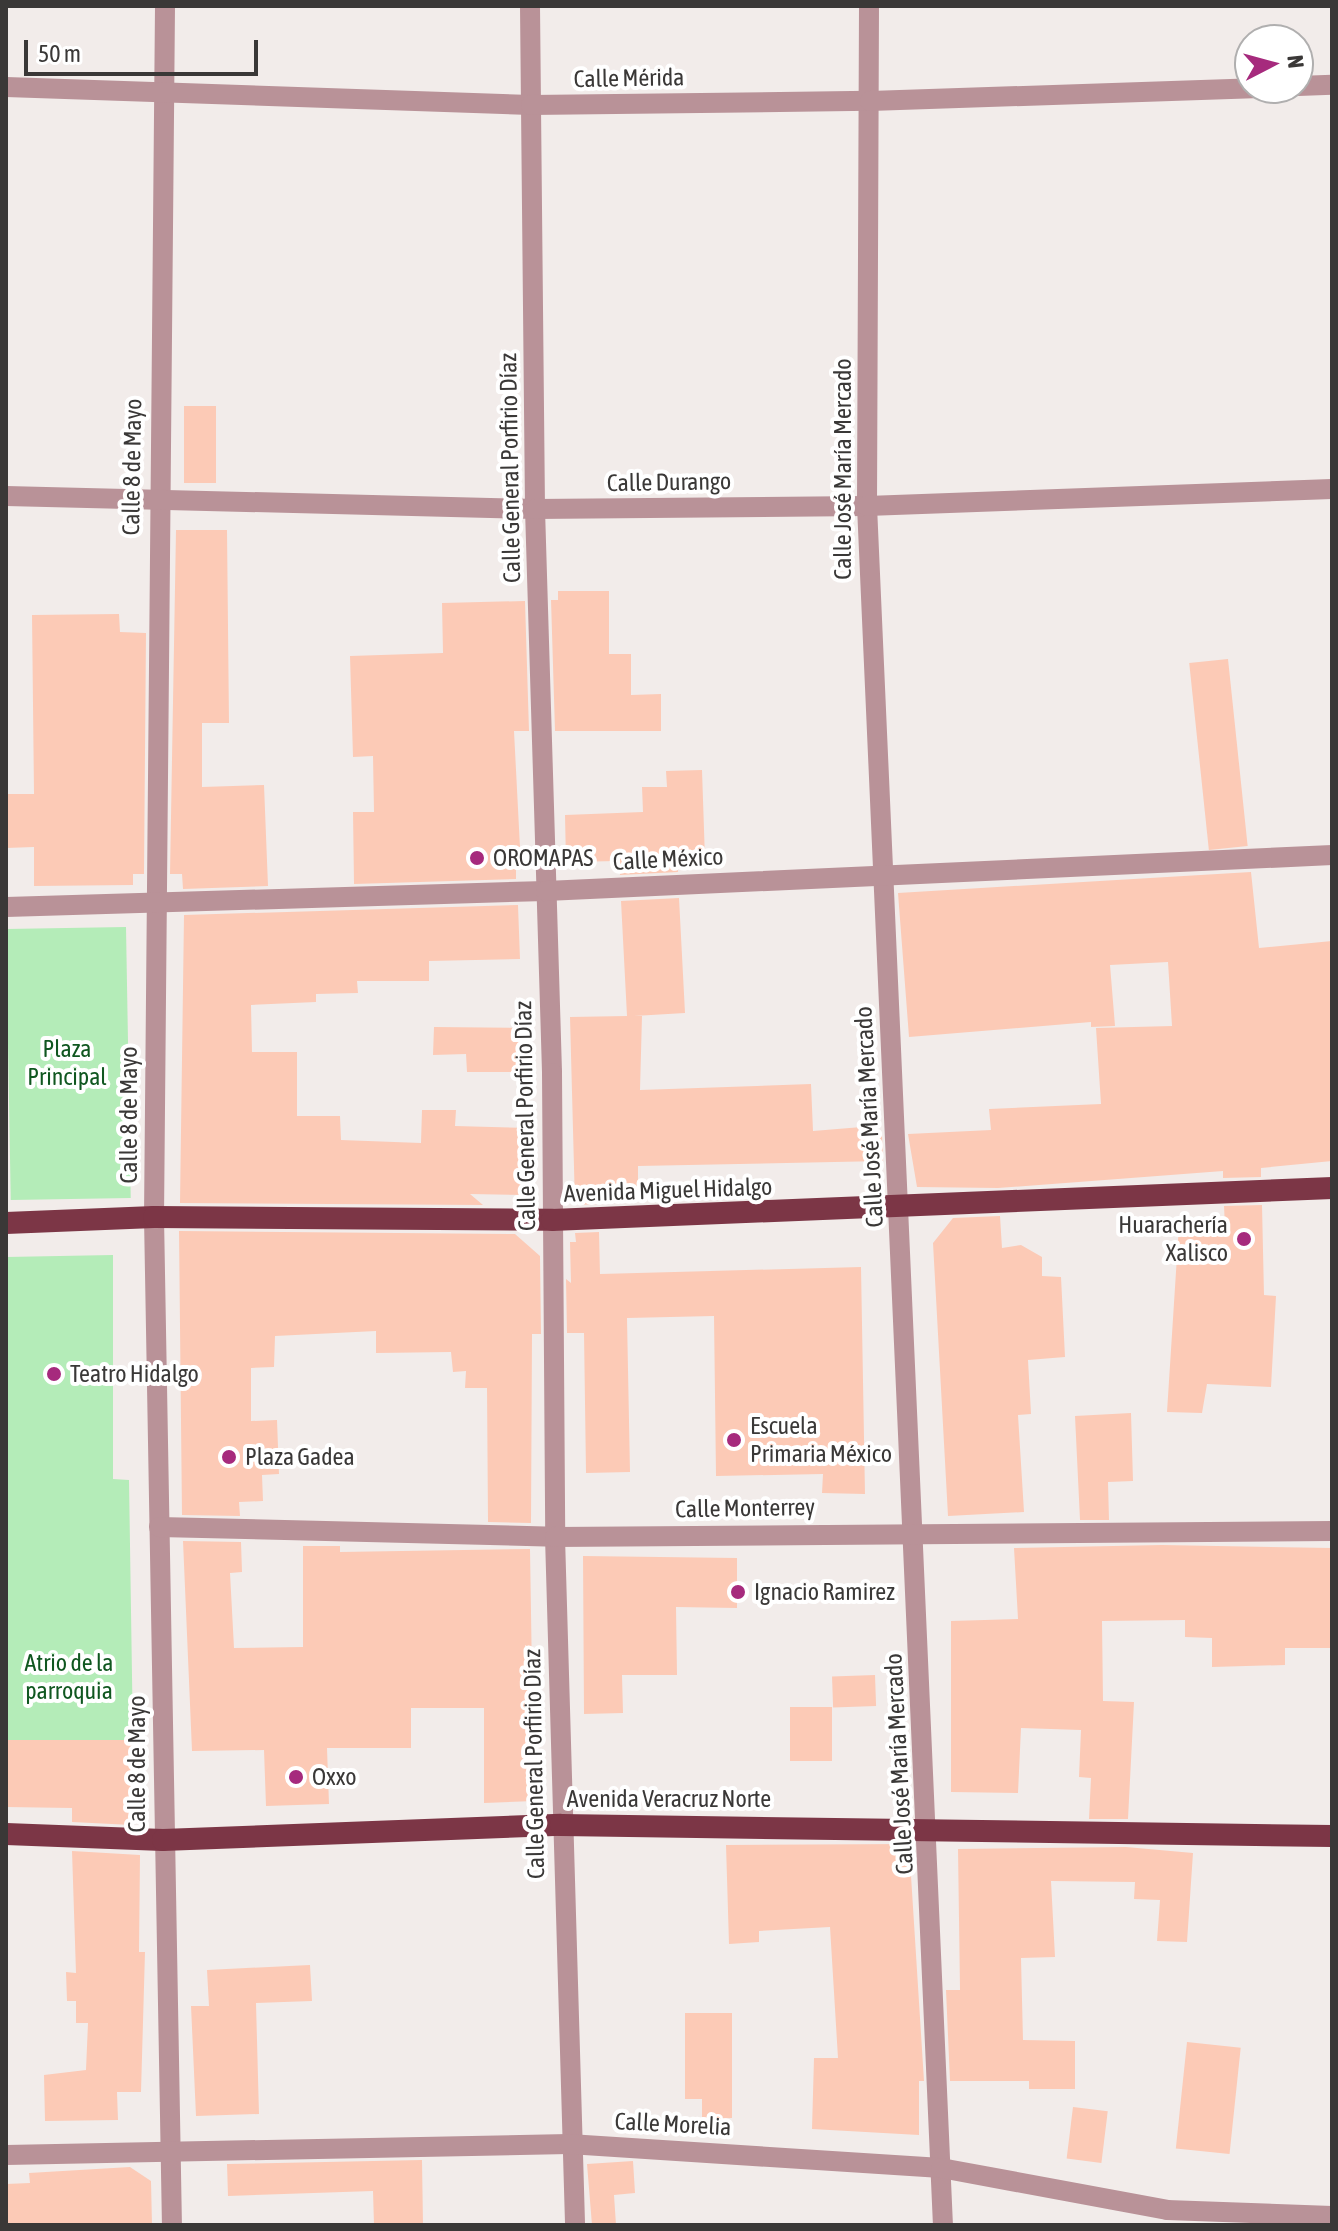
<!DOCTYPE html>
<meta charset="utf-8">
<style>
body{margin:0}
#map{position:relative;width:1338px;height:2231px;overflow:hidden;background:#f2ecea;font-family:"Asap Condensed",sans-serif}
div>[style]{position:absolute}
[style*='--x']{left:calc(var(--x)*1px);top:calc(var(--y)*1px);width:calc(var(--w)*1px);rotate:calc(var(--a)*1deg)}
.green>*{inset:0;background:#b4ecb8;transform-origin:0 0}
.building>*{inset:0;background:#fccab6;transform-origin:0 0}
.minor>*{height:20px;margin:-10px;padding:0 10px;transform-origin:10px;border-radius:10px;background:#b99298}
.tertiary>*{height:20px;margin:-10px;padding:0 10px;transform-origin:10px;border-radius:10px;background:#b99298}
.trunk>*{height:22px;margin:-11px;padding:0 11px;transform-origin:11px;border-radius:11px;background:#7c3646}
.dots>*{width:22px;height:22px;translate:-50% -50%;box-sizing:border-box;border:4px solid #fff;border-radius:50%}
span{translate:-50% -50%;white-space:nowrap;text-align:center;line-height:1.15;-webkit-text-stroke:8px #fff;paint-order:stroke}
.street-label{font-size:24px;color:#3a3837}
.poi-label{font-size:24px;color:#3a3837}
.left{translate:0 -50%;text-align:left}
.right{translate:-100% -50%;text-align:right}
.park-label{font-size:24px;color:#105720}
.frame{position:absolute;inset:0;border:8px solid #3a3837;pointer-events:none}
.north{position:absolute;left:1234px;top:24px;width:80px;height:80px;box-sizing:border-box;background:#fff;border:2px solid #b0afaf;border-radius:50%;rotate:84deg;font-size:22px;font-weight:700;line-height:32px;text-align:center;color:#3a3837}
.north::after{content:'';display:block;margin:auto;width:28px;height:36px;background:#a62a7d;clip-path:polygon(50% 0,100% 100%,50% 72%,0 100%)}
.scale{position:absolute;left:24px;top:40px;width:234px;height:36px;box-sizing:border-box;border:4px solid #3a3837;border-top:0;padding-left:10px;font-size:24px;line-height:28px;white-space:nowrap;color:#3a3837;-webkit-text-stroke:6px #fff;paint-order:stroke}
</style>
<div id="map">
<div class="green">
<i style="left:126px;top:927px;width:271px;height:120px;rotate:89deg"></i>
<i style="clip-path:polygon(113px 1255px,113px 1479px,129px 1480px,133px 1740px,6px 1740px,6px 1257px)"></i>
</div>
<div class="building">
<i style="left:184px;top:406px;width:32px;height:77px"></i>
<i style="clip-path:polygon(176px 530px,227px 530px,229px 723px,202px 723px,202px 787px,264px 785px,268px 886px,183px 889px,182px 874px,170px 874px)"></i>
<i style="clip-path:polygon(558px 591px,609px 591px,609px 654px,631px 654px,631px 695px,661px 694px,661px 731px,555px 731px,551px 600px,558px 600px)"></i>
<i style="clip-path:polygon(525px 601px,529px 731px,514px 731px,521px 867px,516px 867px,516px 879px,354px 884px,353px 812px,374px 812px,373px 756px,353px 757px,350px 656px,443px 653px,442px 603px)"></i>
<i style="clip-path:polygon(119px 614px,120px 632px,146px 633px,144px 874px,133px 874px,133px 885px,34px 886px,34px 847px,6px 848px,6px 794px,34px 794px,32px 615px)"></i>
<i style="left:1228px;top:659px;width:188px;height:39px;rotate:84deg"></i>
<i style="clip-path:polygon(702px 770px,705px 859px,677px 860px,678px 872px,620px 875px,619px 861px,566px 862px,565px 815px,643px 812px,642px 787px,667px 787px,666px 771px)"></i>
<i style="clip-path:polygon(1251px 872px,1259px 948px,1332px 941px,1332px 1161px,1261px 1168px,1261px 1177px,1223px 1178px,1223px 1171px,998px 1188px,917px 1187px,908px 1134px,991px 1130px,989px 1109px,1101px 1104px,1096px 1028px,1172px 1026px,1168px 962px,1110px 965px,1115px 1026px,1091px 1027px,1091px 1022px,909px 1037px,898px 893px)"></i>
<i style="clip-path:polygon(679px 898px,685px 1013px,634px 1016px,642px 1016px,640px 1090px,811px 1084px,813px 1131px,874px 1126px,875px 1136px,882px 1135px,883px 1161px,638px 1166px,638px 1194px,598px 1194px,599px 1204px,575px 1205px,570px 1017px,627px 1016px,621px 901px)"></i>
<i style="clip-path:polygon(518px 905px,520px 959px,429px 961px,429px 981px,357px 981px,358px 993px,316px 994px,316px 1002px,251px 1005px,252px 1052px,297px 1052px,297px 1116px,340px 1116px,341px 1140px,421px 1143px,422px 1110px,456px 1110px,455px 1126px,529px 1128px,528px 1195px,470px 1194px,483px 1205px,180px 1203px,184px 915px)"></i>
<i style="clip-path:polygon(434px 1027px,521px 1028px,521px 1072px,467px 1072px,466px 1054px,433px 1055px)"></i>
<i style="clip-path:polygon(1262px 1205px,1264px 1295px,1276px 1296px,1271px 1387px,1207px 1384px,1202px 1413px,1167px 1412px,1179px 1225px,1225px 1227px,1224px 1206px)"></i>
<i style="clip-path:polygon(1000px 1216px,1002px 1248px,1021px 1245px,1042px 1257px,1042px 1276px,1061px 1277px,1065px 1357px,1028px 1360px,1031px 1414px,1018px 1415px,1024px 1512px,948px 1516px,933px 1243px,953px 1218px)"></i>
<i style="clip-path:polygon(179px 1231px,515px 1234px,540px 1256px,541px 1334px,532px 1334px,531px 1523px,488px 1522px,487px 1388px,465px 1388px,466px 1371px,453px 1372px,451px 1352px,376px 1353px,376px 1331px,275px 1336px,274px 1367px,251px 1368px,251px 1421px,277px 1420px,279px 1474px,262px 1475px,263px 1501px,239px 1502px,240px 1516px,182px 1515px)"></i>
<i style="clip-path:polygon(599px 1232px,600px 1274px,861px 1267px,865px 1494px,822px 1493px,823px 1474px,716px 1476px,714px 1316px,627px 1318px,630px 1472px,586px 1473px,584px 1333px,567px 1333px,566px 1279px,571px 1283px,570px 1242px,576px 1242px,575px 1233px)"></i>
<i style="clip-path:polygon(1131px 1413px,1133px 1481px,1108px 1482px,1109px 1520px,1080px 1520px,1075px 1416px)"></i>
<i style="clip-path:polygon(183px 1541px,241px 1542px,242px 1572px,230px 1573px,234px 1648px,303px 1647px,303px 1546px,340px 1546px,340px 1552px,530px 1549px,534px 1801px,484px 1803px,484px 1708px,411px 1708px,411px 1748px,327px 1748px,329px 1804px,266px 1806px,264px 1750px,192px 1751px)"></i>
<i style="clip-path:polygon(1162px 1545px,1332px 1548px,1332px 1648px,1285px 1648px,1285px 1665px,1212px 1667px,1212px 1638px,1185px 1637px,1185px 1620px,1102px 1621px,1103px 1701px,1134px 1702px,1128px 1819px,1089px 1819px,1091px 1778px,1079px 1777px,1081px 1730px,1021px 1728px,1018px 1793px,951px 1792px,951px 1621px,1018px 1619px,1014px 1548px)"></i>
<i style="clip-path:polygon(583px 1556px,737px 1558px,737px 1608px,676px 1607px,677px 1675px,622px 1675px,623px 1713px,584px 1714px)"></i>
<i style="left:875px;top:1675px;width:31px;height:43px;rotate:88deg"></i>
<i style="left:790px;top:1707px;width:42px;height:54px"></i>
<i style="clip-path:polygon(6px 1740px,133px 1740px,132px 1825px,72px 1822px,72px 1808px,6px 1807px)"></i>
<i style="clip-path:polygon(909px 1844px,924px 2081px,919px 2081px,919px 2135px,812px 2129px,814px 2058px,838px 2058px,830px 1927px,759px 1931px,759px 1942px,729px 1944px,726px 1845px)"></i>
<i style="clip-path:polygon(1126px 1847px,1193px 1853px,1187px 1942px,1157px 1941px,1160px 1900px,1134px 1899px,1135px 1882px,1051px 1881px,1055px 1957px,1021px 1958px,1023px 2040px,1075px 2041px,1075px 2089px,1029px 2089px,1029px 2081px,950px 2081px,946px 1990px,960px 1990px,958px 1849px)"></i>
<i style="clip-path:polygon(72px 1851px,140px 1855px,139px 1952px,145px 1952px,141px 2092px,117px 2092px,118px 2120px,45px 2121px,44px 2075px,86px 2070px,88px 2023px,76px 2023px,76px 2001px,67px 2001px,66px 1972px,76px 1973px)"></i>
<i style="clip-path:polygon(310px 1965px,312px 2001px,256px 2003px,259px 2114px,196px 2116px,191px 2006px,209px 2006px,207px 1970px)"></i>
<i style="clip-path:polygon(685px 2013px,732px 2013px,732px 2118px,702px 2119px,702px 2099px,685px 2099px)"></i>
<i style="left:1187px;top:2042px;width:54px;height:107px;rotate:6deg"></i>
<i style="left:1073px;top:2107px;width:35px;height:52px;rotate:7deg"></i>
<i style="clip-path:polygon(422px 2160px,423px 2225px,374px 2225px,373px 2191px,228px 2196px,227px 2164px)"></i>
<i style="clip-path:polygon(633px 2161px,635px 2193px,614px 2195px,616px 2225px,592px 2225px,587px 2164px)"></i>
<i style="clip-path:polygon(130px 2167px,151px 2181px,152px 2225px,6px 2225px,6px 2184px,30px 2183px,29px 2173px)"></i>
</div>
<div class="minor">
<i style="--x:165;--y:6;--w:1211;--a:90.52"></i>
<i style="--x:154;--y:1217;--w:1008;--a:88.98"></i>
<i style="--x:530;--y:6;--w:503;--a:89.43"></i>
<i style="--x:535;--y:509;--w:564;--a:88.27"></i>
<i style="--x:552;--y:1073;--w:464;--a:89.6"></i>
<i style="--x:555;--y:1537;--w:688;--a:88.33"></i>
<i style="--x:869;--y:6;--w:500;--a:90.23"></i>
<i style="--x:867;--y:506;--w:1721;--a:87.47"></i>
<i style="--x:1298;--y:86;--w:34;--a:-2"></i>
<i style="--x:6;--y:87;--w:525;--a:1.96"></i>
<i style="--x:531;--y:105;--w:339;--a:-0.7"></i>
<i style="--x:870;--y:101;--w:383;--a:-1.9"></i>
<i style="--x:6;--y:496;--w:529;--a:1.41"></i>
<i style="--x:535;--y:509;--w:332;--a:-0.5"></i>
<i style="--x:867;--y:506;--w:465;--a:-2.1"></i>
<i style="--x:6;--y:907;--w:540;--a:-1.7"></i>
<i style="--x:546;--y:891;--w:787;--a:-2.62"></i>
<i style="--x:159;--y:1527;--w:396;--a:1.4"></i>
<i style="--x:555;--y:1537;--w:777;--a:-0.44"></i>
</div>
<div class="tertiary">
<i style="--x:6;--y:2155;--w:563;--a:-1.12"></i>
<i style="--x:569;--y:2144;--w:373;--a:3.7"></i>
<i style="--x:941;--y:2168;--w:230;--a:10.5"></i>
<i style="--x:1167;--y:2210;--w:165;--a:2.1"></i>
</div>
<div class="trunk">
<i style="--x:6;--y:1223;--w:148;--a:-2.3"></i>
<i style="--x:154;--y:1217;--w:398;--a:0.4"></i>
<i style="--x:552;--y:1220;--w:781;--a:-2.35"></i>
<i style="--x:6;--y:1834;--w:157;--a:2.2"></i>
<i style="--x:163;--y:1840;--w:398;--a:-2.2"></i>
<i style="--x:561;--y:1825;--w:771;--a:0.82"></i>
</div>
<div class="dots">
<i style="left:477px;top:858px;background:#a62a7d"></i>
<i style="left:1244px;top:1239px;background:#a62a7d"></i>
<i style="left:54px;top:1374px;background:#a62a7d"></i>
<i style="left:734px;top:1440px;background:#a62a7d"></i>
<i style="left:229px;top:1457px;background:#a62a7d"></i>
<i style="left:738px;top:1592px;background:#a62a7d"></i>
<i style="left:296px;top:1777px;background:#a62a7d"></i>
</div>
<div class="street-label">
<span style="left:629px;top:78px;rotate:-1deg">Calle Mérida</span>
<span style="left:132px;top:467px;rotate:-89deg">Calle 8 de Mayo</span>
<span style="left:510px;top:468px;rotate:-91deg">Calle General Porfirio Díaz</span>
<span style="left:843px;top:469px;rotate:-90deg">Calle José María Mercado</span>
<span style="left:669px;top:482px;rotate:-1deg">Calle Durango</span>
<span style="left:668px;top:859px;rotate:-3deg">Calle México</span>
<span style="left:129px;top:1115px;rotate:-90deg">Calle 8 de Mayo</span>
<span style="left:525px;top:1116px;rotate:-91deg">Calle General Porfirio Díaz</span>
<span style="left:869px;top:1117px;rotate:-93deg">Calle José María Mercado</span>
<span style="left:668px;top:1190px;rotate:-2deg">Avenida Miguel Hidalgo</span>
<span style="left:745px;top:1508px;rotate:-1deg">Calle Monterrey</span>
<span style="left:137px;top:1764px;rotate:-90deg">Calle 8 de Mayo</span>
<span style="left:534px;top:1764px;rotate:-91deg">Calle General Porfirio Díaz</span>
<span style="left:899px;top:1764px;rotate:-93deg">Calle José María Mercado</span>
<span style="left:669px;top:1799px">Avenida Veracruz Norte</span>
<span style="left:673px;top:2124px;rotate:3deg">Calle Morelia</span>
</div>
<div class="poi-label">
<span class="left" style="left:493px;top:858px">OROMAPAS</span>
<span class="right" style="left:1228px;top:1239px">Huarachería<br>Xalisco</span>
<span class="left" style="left:70px;top:1374px">Teatro Hidalgo</span>
<span class="left" style="left:750px;top:1440px">Escuela<br>Primaria México</span>
<span class="left" style="left:245px;top:1457px">Plaza Gadea</span>
<span class="left" style="left:754px;top:1592px">Ignacio Ramirez</span>
<span class="left" style="left:312px;top:1777px">Oxxo</span>
</div>
<div class="park-label">
<span style="left:67px;top:1063px">Plaza<br>Principal</span>
<span style="left:69px;top:1677px">Atrio de la<br>parroquia</span>
</div>
<div class="frame"></div>
<div class="north">N</div>
<div class="scale">50 m</div>
</div>
